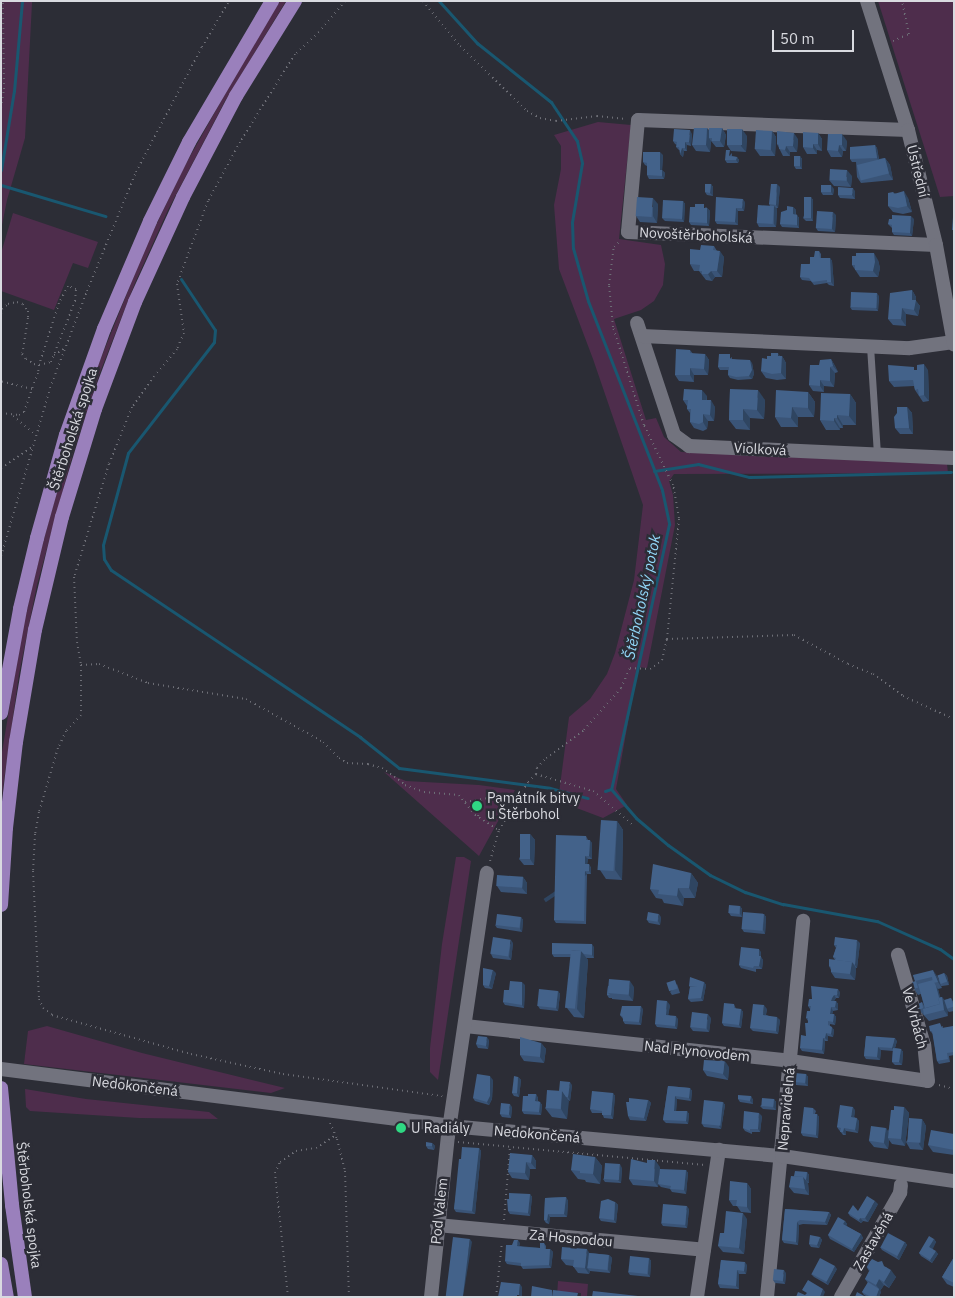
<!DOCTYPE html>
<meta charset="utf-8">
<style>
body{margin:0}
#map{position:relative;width:955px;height:1298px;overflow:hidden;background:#2c2d36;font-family:"IBM Plex Sans",sans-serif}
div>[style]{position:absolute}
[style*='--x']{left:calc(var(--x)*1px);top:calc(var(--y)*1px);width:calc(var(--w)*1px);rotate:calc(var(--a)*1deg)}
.green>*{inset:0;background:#4e2d4c}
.stream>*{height:3px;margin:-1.5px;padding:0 1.5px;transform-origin:1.5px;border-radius:1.5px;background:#195770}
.path>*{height:2px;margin-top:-1px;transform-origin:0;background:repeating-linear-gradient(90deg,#6d6e76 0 1px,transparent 0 5px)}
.service>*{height:7px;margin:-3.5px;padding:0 3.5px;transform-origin:3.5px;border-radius:3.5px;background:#72737e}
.minor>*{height:14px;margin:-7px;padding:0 7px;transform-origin:7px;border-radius:7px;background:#72737e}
.tertiary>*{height:14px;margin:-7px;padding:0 7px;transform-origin:7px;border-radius:7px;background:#72737e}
.trunk>*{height:14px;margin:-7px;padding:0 7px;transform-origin:7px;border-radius:7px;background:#9a80bc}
.wall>*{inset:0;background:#3a5477}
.shaded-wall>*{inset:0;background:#2f4561;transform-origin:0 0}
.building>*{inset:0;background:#43628a;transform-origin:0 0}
.dots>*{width:14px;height:14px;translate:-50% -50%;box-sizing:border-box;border:2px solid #2c2d36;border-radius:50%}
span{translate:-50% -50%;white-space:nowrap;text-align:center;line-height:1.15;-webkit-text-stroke:5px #2c2d36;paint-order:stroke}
.street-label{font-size:14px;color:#d9dae0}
.poi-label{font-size:14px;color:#d9dae0}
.left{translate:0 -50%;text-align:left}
.water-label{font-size:15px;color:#91d6f7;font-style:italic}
.frame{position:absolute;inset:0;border:2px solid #d9dae0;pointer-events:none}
.scale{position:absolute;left:772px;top:30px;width:82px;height:22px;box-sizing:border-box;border:2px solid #d9dae0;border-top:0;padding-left:6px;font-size:15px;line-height:18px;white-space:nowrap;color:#d9dae0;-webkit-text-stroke:4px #2c2d36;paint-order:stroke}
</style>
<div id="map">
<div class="green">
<i style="clip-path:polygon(1px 1px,32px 1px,32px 3px,25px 138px,7px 200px,1px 230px)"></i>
<i style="clip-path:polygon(280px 1px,286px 1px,225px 101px,168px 210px,135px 283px,99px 375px,73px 453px,37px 585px,19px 674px,1px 802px,2px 752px,23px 626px,43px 542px,68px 452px,95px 373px,146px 246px,183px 169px,256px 39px)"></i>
<i style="clip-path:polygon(878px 1px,954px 1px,954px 196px,940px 197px)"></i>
<i style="clip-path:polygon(598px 122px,631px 125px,619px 239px,661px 245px,665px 264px,663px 285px,654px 301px,641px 310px,614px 319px,646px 420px,656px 418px,664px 437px,681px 452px,947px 464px,948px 473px,674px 474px,669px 481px,673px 495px,675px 525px,647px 668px,638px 667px,616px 789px,627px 805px,603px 818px,558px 801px,569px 717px,590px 699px,607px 674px,615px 653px,634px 580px,643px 505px,593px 359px,559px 269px,554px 205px,561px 169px,561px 146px,554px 135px)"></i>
<i style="clip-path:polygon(13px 213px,98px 242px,88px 268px,73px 263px,54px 310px,1px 291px,1px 253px)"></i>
<i style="clip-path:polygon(384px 772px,406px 781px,479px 785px,515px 790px,479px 856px)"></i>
<i style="clip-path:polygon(456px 857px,464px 857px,471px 861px,438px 1080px,430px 1072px,430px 1048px,442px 944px)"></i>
<i style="clip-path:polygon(47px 1026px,142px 1053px,285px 1088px,271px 1093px,24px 1064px,28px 1031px)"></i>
<i style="clip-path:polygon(25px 1089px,86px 1099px,209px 1112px,218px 1119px,139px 1118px,30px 1111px,26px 1107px)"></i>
<i style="clip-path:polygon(558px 1281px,588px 1284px,587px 1297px,581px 1297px,581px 1293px,561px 1292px,557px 1296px)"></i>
</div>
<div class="stream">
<i style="--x:439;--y:1;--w:57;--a:47.9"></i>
<i style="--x:477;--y:43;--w:95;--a:38.6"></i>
<i style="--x:551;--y:102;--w:47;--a:56.3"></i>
<i style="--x:577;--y:141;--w:23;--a:77"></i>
<i style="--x:582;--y:163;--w:60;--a:99.6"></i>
<i style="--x:572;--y:222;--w:26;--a:88"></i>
<i style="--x:573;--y:248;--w:55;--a:74.2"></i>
<i style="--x:588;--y:301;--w:203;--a:68.6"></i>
<i style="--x:662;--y:490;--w:35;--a:78"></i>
<i style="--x:669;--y:524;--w:271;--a:102.3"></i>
<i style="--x:611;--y:789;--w:38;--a:49"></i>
<i style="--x:636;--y:818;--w:42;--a:40.2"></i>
<i style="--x:668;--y:845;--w:52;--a:35.5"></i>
<i style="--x:710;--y:875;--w:39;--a:26"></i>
<i style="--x:745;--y:892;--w:40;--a:18"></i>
<i style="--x:783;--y:904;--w:96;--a:10.3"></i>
<i style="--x:877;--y:921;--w:69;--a:24"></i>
<i style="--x:940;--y:949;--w:17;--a:36"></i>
<i style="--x:1;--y:170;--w:80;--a:-80.7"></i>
<i style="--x:14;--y:91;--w:90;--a:-84.9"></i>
<i style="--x:1;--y:185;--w:109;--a:16.6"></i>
<i style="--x:181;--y:279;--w:61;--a:56.3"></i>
<i style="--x:215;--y:330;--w:12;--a:95"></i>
<i style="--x:214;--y:342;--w:140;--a:127.8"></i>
<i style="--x:128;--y:453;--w:95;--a:105.2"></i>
<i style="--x:103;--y:545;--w:14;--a:86"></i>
<i style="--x:104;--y:559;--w:13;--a:58"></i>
<i style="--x:111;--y:570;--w:300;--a:33.8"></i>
<i style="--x:360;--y:737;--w:50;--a:38.5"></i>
<i style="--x:399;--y:768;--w:152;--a:7.5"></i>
<i style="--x:550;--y:788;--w:39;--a:15"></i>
<i style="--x:654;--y:471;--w:45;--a:-9"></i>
<i style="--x:698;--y:464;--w:53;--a:14.3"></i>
<i style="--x:749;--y:477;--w:202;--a:-1.4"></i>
<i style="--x:605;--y:791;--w:6;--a:-18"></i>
</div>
<div class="path">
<i style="--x:345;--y:1;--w:40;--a:130"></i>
<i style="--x:319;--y:32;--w:33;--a:137"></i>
<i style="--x:295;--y:54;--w:104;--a:122"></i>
<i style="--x:240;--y:142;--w:67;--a:118.5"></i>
<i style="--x:208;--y:201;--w:89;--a:110.5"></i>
<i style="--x:177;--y:284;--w:49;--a:81.9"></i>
<i style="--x:184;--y:333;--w:17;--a:114"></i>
<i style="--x:177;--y:349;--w:35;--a:130"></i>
<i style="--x:154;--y:376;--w:38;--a:125"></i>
<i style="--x:132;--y:407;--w:61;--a:112"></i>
<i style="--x:109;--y:464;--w:118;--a:107.2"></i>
<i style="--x:74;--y:577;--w:65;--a:87.4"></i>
<i style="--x:77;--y:642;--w:23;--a:80"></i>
<i style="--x:81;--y:665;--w:50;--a:90"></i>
<i style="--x:81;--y:715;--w:22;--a:133"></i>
<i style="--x:66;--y:731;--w:19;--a:115"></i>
<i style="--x:58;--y:748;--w:67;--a:106.5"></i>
<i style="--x:39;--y:812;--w:22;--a:100"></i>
<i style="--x:35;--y:834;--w:37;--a:93"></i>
<i style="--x:33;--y:871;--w:128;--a:87.3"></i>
<i style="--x:39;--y:999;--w:10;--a:66"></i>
<i style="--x:43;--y:1008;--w:11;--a:38"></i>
<i style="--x:52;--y:1015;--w:144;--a:15.7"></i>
<i style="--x:191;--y:1054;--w:94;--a:12.3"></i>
<i style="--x:283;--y:1074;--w:161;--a:7.9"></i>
<i style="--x:423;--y:1;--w:58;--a:50.6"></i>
<i style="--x:460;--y:46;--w:93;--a:44.1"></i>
<i style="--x:527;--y:111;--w:15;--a:28"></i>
<i style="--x:540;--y:118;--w:16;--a:11"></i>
<i style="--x:556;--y:121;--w:41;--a:-7"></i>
<i style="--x:597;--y:116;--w:29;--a:6"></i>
<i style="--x:893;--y:41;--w:17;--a:-24"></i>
<i style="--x:909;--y:34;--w:34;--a:-102"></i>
<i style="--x:1;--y:108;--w:19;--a:-81"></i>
<i style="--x:4;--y:89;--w:88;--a:-90.7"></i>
<i style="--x:1;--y:314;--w:5;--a:-79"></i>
<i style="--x:2;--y:309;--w:8;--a:-40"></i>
<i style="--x:8;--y:304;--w:9;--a:-13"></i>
<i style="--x:17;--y:302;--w:6;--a:18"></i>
<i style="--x:23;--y:304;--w:9;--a:54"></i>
<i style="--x:28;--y:311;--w:7;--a:90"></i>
<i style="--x:28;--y:318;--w:36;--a:99"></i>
<i style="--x:22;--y:354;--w:6;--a:51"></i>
<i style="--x:26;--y:359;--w:9;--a:32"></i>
<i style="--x:34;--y:364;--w:5;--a:11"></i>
<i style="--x:39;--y:365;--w:12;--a:-14"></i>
<i style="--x:51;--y:362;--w:66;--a:-68.5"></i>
<i style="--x:75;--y:301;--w:12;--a:-85"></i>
<i style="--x:76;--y:289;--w:9;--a:-159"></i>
<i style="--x:68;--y:286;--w:19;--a:118"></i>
<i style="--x:59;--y:303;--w:65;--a:107.9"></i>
<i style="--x:39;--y:365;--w:8;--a:97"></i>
<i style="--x:38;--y:373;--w:17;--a:111"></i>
<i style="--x:32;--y:389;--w:32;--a:-166"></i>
<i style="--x:54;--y:355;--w:13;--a:-32"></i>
<i style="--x:1;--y:413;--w:18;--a:6"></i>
<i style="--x:19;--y:415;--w:6;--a:-31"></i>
<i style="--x:24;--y:412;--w:24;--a:-71"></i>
<i style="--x:13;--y:416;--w:30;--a:40"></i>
<i style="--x:1;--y:468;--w:37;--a:-34"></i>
<i style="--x:1;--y:556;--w:175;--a:-73.7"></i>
<i style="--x:50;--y:388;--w:104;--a:-69.1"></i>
<i style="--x:87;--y:291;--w:129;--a:-67.6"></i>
<i style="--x:136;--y:172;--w:141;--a:-62.2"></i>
<i style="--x:202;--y:47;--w:53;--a:-59.6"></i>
<i style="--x:667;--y:639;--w:127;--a:-1.8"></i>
<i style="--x:794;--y:635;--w:61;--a:28.2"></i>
<i style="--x:848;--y:664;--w:27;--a:22"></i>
<i style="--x:873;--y:674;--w:37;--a:36"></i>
<i style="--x:903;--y:696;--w:56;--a:24.3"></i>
<i style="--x:81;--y:665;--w:18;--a:-3"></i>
<i style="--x:99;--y:664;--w:53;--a:21.2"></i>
<i style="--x:148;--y:683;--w:99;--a:9.3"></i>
<i style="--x:246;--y:699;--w:88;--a:29.2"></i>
<i style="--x:323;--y:742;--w:23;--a:45"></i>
<i style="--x:339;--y:758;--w:9;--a:32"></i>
<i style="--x:347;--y:763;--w:21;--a:3"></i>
<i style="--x:368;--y:764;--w:15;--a:16"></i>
<i style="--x:382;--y:768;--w:29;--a:36"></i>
<i style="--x:405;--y:785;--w:20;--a:20"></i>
<i style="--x:424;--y:792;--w:35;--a:5"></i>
<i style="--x:459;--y:795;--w:26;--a:51"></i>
<i style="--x:475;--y:815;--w:28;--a:32"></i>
<i style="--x:536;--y:774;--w:6;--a:-81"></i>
<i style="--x:537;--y:768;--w:13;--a:-48"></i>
<i style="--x:546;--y:758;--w:47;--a:-36.4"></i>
<i style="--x:584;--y:730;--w:56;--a:-48.6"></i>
<i style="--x:621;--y:688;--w:22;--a:-66"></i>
<i style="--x:630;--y:668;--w:20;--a:3"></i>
<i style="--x:650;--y:669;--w:15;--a:-37"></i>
<i style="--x:662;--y:660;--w:22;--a:-77"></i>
<i style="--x:667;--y:639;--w:122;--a:-84.3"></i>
<i style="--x:679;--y:518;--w:34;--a:-100"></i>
<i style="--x:673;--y:485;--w:67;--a:-115.8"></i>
<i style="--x:644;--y:425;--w:103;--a:-107.6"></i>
<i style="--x:613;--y:327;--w:42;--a:-95.4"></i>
<i style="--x:609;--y:285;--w:38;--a:-83"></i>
<i style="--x:614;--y:247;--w:8;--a:-45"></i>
<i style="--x:465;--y:802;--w:35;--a:-10"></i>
<i style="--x:499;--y:796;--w:20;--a:3"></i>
<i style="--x:478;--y:816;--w:18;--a:-81"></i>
<i style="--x:490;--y:861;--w:32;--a:-74"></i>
<i style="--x:499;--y:830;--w:56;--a:-58.9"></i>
<i style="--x:528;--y:782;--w:11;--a:-45"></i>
<i style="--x:536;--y:774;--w:59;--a:16.6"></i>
<i style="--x:593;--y:791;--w:54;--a:40.5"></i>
<i style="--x:939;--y:1085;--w:16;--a:15"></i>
<i style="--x:330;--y:1123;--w:17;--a:66"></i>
<i style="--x:337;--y:1139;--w:33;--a:76"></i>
<i style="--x:345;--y:1171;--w:126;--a:88.2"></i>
<i style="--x:458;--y:1142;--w:248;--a:5.3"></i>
<i style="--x:504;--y:1220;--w:73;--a:-85.3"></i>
<i style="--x:288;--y:1297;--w:125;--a:-96"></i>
<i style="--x:275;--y:1173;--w:12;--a:-66"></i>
<i style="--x:280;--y:1162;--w:19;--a:-35"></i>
<i style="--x:296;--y:1151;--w:20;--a:-9"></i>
<i style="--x:316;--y:1148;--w:24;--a:-33"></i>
<i style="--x:496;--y:1297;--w:55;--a:-83.8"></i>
</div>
<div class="service">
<i style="--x:870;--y:346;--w:108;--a:86.3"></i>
</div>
<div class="minor">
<i style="--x:908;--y:130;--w:270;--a:-177.9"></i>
<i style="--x:638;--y:120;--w:112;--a:95.1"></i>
<i style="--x:628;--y:232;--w:308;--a:2.4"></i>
<i style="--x:637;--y:323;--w:118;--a:71.7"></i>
<i style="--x:674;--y:435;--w:19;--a:36"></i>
<i style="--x:689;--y:446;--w:265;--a:2.6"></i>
<i style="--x:642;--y:336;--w:268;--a:2.6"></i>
<i style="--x:910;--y:348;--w:44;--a:-7.8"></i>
<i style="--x:465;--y:1026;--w:327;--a:6.1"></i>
<i style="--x:790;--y:1061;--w:139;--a:8.2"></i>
<i style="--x:928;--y:1081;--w:36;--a:-96"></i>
<i style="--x:924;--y:1045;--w:94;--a:-106.1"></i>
<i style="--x:437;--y:1225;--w:268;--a:5.3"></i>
<i style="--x:431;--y:1297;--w:162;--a:-84"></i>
<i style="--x:448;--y:1136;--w:266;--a:-81.6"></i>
<i style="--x:697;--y:1297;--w:149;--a:-81.5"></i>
<i style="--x:767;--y:1297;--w:378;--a:-84.5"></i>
<i style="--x:841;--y:1297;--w:120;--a:-60.4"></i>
<i style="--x:900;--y:1193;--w:8;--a:-83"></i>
</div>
<div class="tertiary">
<i style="--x:867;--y:1;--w:135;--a:72.4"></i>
<i style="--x:908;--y:130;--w:118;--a:76.3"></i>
<i style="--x:936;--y:245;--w:101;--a:79.7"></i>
<i style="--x:1;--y:1069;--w:453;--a:7.2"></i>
<i style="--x:450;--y:1126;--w:333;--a:5.2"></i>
<i style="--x:782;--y:1156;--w:174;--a:8.3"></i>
</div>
<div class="trunk">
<i style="--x:1;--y:713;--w:106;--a:-79.6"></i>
<i style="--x:20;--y:609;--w:73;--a:-76.5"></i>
<i style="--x:37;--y:538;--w:107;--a:-74.3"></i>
<i style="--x:66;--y:435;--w:113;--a:-70.3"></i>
<i style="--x:104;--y:329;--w:117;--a:-66.9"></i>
<i style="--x:150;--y:221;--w:88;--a:-63.7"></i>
<i style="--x:189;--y:142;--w:164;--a:-59.5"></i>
<i style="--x:1;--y:905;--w:77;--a:-86.3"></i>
<i style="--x:6;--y:828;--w:87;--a:-83.4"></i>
<i style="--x:16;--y:742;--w:114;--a:-80.4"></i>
<i style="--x:35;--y:630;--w:116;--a:-76.6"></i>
<i style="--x:62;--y:517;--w:113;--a:-73"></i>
<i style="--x:95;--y:409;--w:114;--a:-69.5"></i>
<i style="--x:135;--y:302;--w:115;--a:-65.4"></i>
<i style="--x:183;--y:197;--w:114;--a:-62.3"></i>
<i style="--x:236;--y:96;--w:112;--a:-58.2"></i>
<i style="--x:1;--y:1088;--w:118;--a:84.6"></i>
<i style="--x:12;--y:1205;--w:93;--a:82"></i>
<i style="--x:1;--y:1264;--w:34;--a:80"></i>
</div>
<div class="wall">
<i style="clip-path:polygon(707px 128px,709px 131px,722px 128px,726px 135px,724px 147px,716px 147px,711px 141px,710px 152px,696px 151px,692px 145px)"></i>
<i style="clip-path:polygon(772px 131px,776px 137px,775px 156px,760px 156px,755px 149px)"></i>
<i style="clip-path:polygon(818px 133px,822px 139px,822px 151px,817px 150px,817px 154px,807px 154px,803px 147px)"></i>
<i style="clip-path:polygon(692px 134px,691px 146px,687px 145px,687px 151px,684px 151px,683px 157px,680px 154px,680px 150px,679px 150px,676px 147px,677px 145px,675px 144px,673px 141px)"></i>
<i style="clip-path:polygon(747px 136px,746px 152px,731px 151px,727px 145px)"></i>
<i style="clip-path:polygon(798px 139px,797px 152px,790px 152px,790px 156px,783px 156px,777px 144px)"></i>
<i style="clip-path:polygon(847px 141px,846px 151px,843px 151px,842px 157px,831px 157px,827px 150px)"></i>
<i style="clip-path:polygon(875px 145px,877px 148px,879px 159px,885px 158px,890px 165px,893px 180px,861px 183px,857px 177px,856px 162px,852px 162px,850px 159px)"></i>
<i style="clip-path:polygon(732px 153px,732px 156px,737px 157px,739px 160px,738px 163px,727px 163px,725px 160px)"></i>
<i style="clip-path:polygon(663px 155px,662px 170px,665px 173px,664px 179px,649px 179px,647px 175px,647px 166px,645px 165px,643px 162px)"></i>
<i style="clip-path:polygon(800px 156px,802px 159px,802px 169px,796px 169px,794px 166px)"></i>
<i style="clip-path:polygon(852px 176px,851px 187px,834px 186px,829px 180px)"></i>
<i style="clip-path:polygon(711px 184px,713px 187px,713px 196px,707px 195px,705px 192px)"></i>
<i style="clip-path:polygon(780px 187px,778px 208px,776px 208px,777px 209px,776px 227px,759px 227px,757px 223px,770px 206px,769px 204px)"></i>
<i style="clip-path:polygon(834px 189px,833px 195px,823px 195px,821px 192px)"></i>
<i style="clip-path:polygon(855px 191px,855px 199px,840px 198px,838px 195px)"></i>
<i style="clip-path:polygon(893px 192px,894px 193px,908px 198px,912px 212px,903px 214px,893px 212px,888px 206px)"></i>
<i style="clip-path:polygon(811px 197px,813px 200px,813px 221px,806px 221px,803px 218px)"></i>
<i style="clip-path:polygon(683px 201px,685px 204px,684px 222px,665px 221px,662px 218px)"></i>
<i style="clip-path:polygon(745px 202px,744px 211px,738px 211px,738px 225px,717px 224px,715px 221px)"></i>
<i style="clip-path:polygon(658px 204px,657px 223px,640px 222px,636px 216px)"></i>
<i style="clip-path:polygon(706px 207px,710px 211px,709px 226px,691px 225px,689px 222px)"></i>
<i style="clip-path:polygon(793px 207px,796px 210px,796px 214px,797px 215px,799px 218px,799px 228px,782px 227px,780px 224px,787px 210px)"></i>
<i style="clip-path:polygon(836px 215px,835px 232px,818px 231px,816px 228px)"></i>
<i style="clip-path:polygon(914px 219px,912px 236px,894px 235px,892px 232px,892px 228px,888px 224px)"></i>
<i style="clip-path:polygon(714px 246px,717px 251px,724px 257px,722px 277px,715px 277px,712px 281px,706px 280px,699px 271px,694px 271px,690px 264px,700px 250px)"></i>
<i style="clip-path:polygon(819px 251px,821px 254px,821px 258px,830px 258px,832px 261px,834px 286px,829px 285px,827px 283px,814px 285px,811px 281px,802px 280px,800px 277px)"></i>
<i style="clip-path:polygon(878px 260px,880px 268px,878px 277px,860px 277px,852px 265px)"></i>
<i style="clip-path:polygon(912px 290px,916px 297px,916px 301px,920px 306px,918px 316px,906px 314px,906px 326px,893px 325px,888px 319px)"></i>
<i style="clip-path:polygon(879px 296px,878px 311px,852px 310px,850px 307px)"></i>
<i style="clip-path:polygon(690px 350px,693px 354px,705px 354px,709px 360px,708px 375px,694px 375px,694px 382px,679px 381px,675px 375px)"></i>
<i style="clip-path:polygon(771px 356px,782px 356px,786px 363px,786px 379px,777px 380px,766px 378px,761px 371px,767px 359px)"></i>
<i style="clip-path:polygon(732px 357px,732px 359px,752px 363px,754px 374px,752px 379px,738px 380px,730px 378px,728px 375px,728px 370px,720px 370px,718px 367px)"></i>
<i style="clip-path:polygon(831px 359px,835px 366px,838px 372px,835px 373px,834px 387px,824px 386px,824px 392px,813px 391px,809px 385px,819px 365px)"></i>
<i style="clip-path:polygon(916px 370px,928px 370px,929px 401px,923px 402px,915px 390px,914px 386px,894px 387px,889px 381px)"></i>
<i style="clip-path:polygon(730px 389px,765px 400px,764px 419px,750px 418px,750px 430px,736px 429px,729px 420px)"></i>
<i style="clip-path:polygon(808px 392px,815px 402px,814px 417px,798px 417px,798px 427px,781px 427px,775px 417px)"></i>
<i style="clip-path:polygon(850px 394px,856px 403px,856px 425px,843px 425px,843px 428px,840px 428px,840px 430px,826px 430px,820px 420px)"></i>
<i style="clip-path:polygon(707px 396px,707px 400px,715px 407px,714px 421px,708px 421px,707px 429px,703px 431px,694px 428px,690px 422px,690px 413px,687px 409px,687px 406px,683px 400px)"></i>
<i style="clip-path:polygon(907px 407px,912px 413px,913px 434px,900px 434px,895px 428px)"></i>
<i style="clip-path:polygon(617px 821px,623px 830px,622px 880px,606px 879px,600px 870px)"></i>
<i style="clip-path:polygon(530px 834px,535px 840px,534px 865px,524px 865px,519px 859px)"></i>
<i style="clip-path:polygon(586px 836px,588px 840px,592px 843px,592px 859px,588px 859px,587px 864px,589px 864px,591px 868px,591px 874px,587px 874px,586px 924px,556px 923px,554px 920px)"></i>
<i style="clip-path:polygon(691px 873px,698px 883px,695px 898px,684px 898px,683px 906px,664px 903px,662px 899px,656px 898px,650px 889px)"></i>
<i style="clip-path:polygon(523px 877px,527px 883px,527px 894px,501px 892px,497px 886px)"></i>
<i style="clip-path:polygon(740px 906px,742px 909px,742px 917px,731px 916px,729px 913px)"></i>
<i style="clip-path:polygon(764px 914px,766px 917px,765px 934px,744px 932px,742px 929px)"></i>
<i style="clip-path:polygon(521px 917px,523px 920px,522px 932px,497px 928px,495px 925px)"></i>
<i style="clip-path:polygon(661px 917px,660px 925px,649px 923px,647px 920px)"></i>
<i style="clip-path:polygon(513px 943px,511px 960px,493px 958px,491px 954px)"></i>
<i style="clip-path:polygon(860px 943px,857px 968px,856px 968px,855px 980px,835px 978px,831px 972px,831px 970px,829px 966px,835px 960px,833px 957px,836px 948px,834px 945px)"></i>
<i style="clip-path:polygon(594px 947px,594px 958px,586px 958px,588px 960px,584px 1018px,574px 1017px,567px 1008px,571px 957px,554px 957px,552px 954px)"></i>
<i style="clip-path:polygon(761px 952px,761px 957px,763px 960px,762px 969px,756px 969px,756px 972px,741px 968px,739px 965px)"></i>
<i style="clip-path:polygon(496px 973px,492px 989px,485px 988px,483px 985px)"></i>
<i style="clip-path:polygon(944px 973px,947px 976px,949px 985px,942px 986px,941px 986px,942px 988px,938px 989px,940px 997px,942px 997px,944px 1000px,951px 998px,954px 1003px,954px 1011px,949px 1012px,947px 1010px,948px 1016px,929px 1021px,919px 1010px,922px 1002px,924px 1006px,921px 994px,918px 995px,914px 989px,915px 981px,913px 975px,937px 976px,939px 980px)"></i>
<i style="clip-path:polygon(704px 982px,706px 985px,703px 1001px,691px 1002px,688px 999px,690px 987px,689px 986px)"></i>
<i style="clip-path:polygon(677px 984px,680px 993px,672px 995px,670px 992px)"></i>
<i style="clip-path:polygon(525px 985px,524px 1008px,505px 1005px,503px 1002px,509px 990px)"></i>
<i style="clip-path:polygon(608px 986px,634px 987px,633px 1001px,612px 999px,612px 998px,609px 998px,607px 995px)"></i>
<i style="clip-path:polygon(558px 991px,560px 994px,558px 1011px,540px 1009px,538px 1006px)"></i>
<i style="clip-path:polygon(840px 992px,839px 998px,836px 998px,834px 1001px,836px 1001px,838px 1004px,838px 1010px,833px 1011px,832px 1014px,834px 1014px,836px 1017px,835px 1025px,830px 1024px,830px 1026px,834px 1030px,833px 1037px,828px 1036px,828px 1041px,825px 1041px,824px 1054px,802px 1051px,800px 1048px,806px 1036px,808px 1021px,806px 1018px,810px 1011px,810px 1009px,808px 1006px,812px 999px)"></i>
<i style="clip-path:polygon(734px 1004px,736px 1009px,741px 1009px,743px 1012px,741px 1028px,724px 1026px,722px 1023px)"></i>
<i style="clip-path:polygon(670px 1005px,668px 1015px,678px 1019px,677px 1029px,657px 1027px,655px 1024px)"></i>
<i style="clip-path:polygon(643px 1009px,641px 1025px,625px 1024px,623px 1021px,623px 1019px,620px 1015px)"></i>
<i style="clip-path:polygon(767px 1009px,766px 1015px,780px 1020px,778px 1034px,753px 1031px,750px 1028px)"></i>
<i style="clip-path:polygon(711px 1018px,709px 1032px,693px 1031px,690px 1027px)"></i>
<i style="clip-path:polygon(943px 1026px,943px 1028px,954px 1027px,954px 1055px,949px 1056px,950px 1062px,939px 1064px,937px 1061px,933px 1034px,930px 1031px)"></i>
<i style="clip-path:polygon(866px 1036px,897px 1041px,895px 1048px,901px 1049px,903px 1052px,902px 1065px,895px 1065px,892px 1062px,893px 1051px,881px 1050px,880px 1060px,866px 1059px,864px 1056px)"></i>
<i style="clip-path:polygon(489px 1040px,488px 1049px,478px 1048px,476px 1044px)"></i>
<i style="clip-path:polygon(541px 1043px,546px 1049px,544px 1063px,524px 1061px,520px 1055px)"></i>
<i style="clip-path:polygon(729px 1067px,728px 1080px,707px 1076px,703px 1070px)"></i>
<i style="clip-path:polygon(806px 1074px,808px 1077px,808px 1086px,796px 1085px,794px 1082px)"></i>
<i style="clip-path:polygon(518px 1077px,521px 1080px,519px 1097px,514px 1096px,512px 1093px)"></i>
<i style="clip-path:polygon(493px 1080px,492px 1099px,489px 1105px,475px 1101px,473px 1098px)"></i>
<i style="clip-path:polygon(572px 1085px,570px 1101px,568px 1100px,567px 1119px,552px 1117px,545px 1108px,560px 1091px)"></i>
<i style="clip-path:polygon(668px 1086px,690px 1088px,692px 1091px,691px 1101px,677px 1099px,676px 1111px,687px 1111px,689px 1114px,688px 1124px,666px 1123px,663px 1120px)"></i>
<i style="clip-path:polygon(613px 1093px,615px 1096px,613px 1119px,604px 1118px,602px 1113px,592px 1113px,590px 1109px)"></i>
<i style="clip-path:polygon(536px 1094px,538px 1098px,538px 1101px,540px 1102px,542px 1105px,541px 1115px,524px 1114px,522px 1111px,528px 1096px)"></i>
<i style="clip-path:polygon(751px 1096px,753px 1100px,753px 1104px,740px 1102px,738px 1099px)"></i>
<i style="clip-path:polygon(774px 1099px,776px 1102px,776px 1110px,763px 1109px,760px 1106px)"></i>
<i style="clip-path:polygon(648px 1100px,651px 1103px,646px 1121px,630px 1120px,628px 1116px)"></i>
<i style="clip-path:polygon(723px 1102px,725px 1105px,721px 1129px,704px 1127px,702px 1124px)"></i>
<i style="clip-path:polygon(512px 1107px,511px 1118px,502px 1117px,500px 1114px)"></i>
<i style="clip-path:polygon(904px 1107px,909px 1113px,905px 1146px,892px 1144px,889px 1140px,888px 1149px,874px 1147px,869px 1141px,886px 1128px,888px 1132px,894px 1110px)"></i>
<i style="clip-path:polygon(813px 1108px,816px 1111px,815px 1114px,817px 1114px,819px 1117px,818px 1138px,803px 1136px,801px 1133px)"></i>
<i style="clip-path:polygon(855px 1110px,854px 1117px,859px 1121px,858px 1133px,846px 1131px,846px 1135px,843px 1135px,840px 1131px,839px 1130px,837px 1127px)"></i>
<i style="clip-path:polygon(762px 1116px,760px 1132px,752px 1132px,752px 1134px,745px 1131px,743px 1128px)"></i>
<i style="clip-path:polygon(922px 1119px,926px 1126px,923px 1150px,910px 1149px,906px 1142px)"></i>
<i style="clip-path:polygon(954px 1134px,954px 1155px,933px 1152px,928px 1145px)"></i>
<i style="clip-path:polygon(432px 1143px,435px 1146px,434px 1150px,428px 1149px,426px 1146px)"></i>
<i style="clip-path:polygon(479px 1148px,481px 1151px,475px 1214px,456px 1212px,454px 1209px,461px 1159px)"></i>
<i style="clip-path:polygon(532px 1155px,536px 1161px,536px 1169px,530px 1169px,529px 1180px,512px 1178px,508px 1172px)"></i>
<i style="clip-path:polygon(595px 1157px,602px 1166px,600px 1184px,586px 1182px,585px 1180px,578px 1179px,571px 1170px)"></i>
<i style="clip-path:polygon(660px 1167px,658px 1187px,633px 1185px,629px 1179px)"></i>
<i style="clip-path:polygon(622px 1168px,621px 1183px,605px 1182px,603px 1179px)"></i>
<i style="clip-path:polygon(686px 1170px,688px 1173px,686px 1194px,672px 1192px,670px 1189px,661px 1187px,658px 1184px)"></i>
<i style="clip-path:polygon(807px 1172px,809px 1175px,809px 1183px,808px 1183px,809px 1195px,794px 1193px,789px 1187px,794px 1176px)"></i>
<i style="clip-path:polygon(747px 1183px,751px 1189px,751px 1213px,741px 1212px,737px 1206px,733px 1206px,729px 1200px)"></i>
<i style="clip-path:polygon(530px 1194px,532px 1197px,530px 1216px,510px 1214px,508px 1211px,509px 1199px)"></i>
<i style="clip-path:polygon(566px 1197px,568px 1201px,567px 1217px,550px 1217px,549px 1224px,546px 1223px,544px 1220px,545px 1198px)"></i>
<i style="clip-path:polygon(615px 1202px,618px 1205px,616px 1223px,601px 1221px,599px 1218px)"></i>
<i style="clip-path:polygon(878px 1204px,868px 1222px,863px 1221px,861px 1223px,850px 1216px,848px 1213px,858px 1211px)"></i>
<i style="clip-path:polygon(689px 1209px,687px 1228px,663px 1226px,661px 1223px)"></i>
<i style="clip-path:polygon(785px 1209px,829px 1212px,831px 1215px,827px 1225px,803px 1224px,799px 1225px,798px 1245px,784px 1243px,782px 1240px)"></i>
<i style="clip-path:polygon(747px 1219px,744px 1254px,723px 1252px,718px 1246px,724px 1233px)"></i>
<i style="clip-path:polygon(845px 1221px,847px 1224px,846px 1226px,861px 1234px,863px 1238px,854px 1252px,830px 1239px,828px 1235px)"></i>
<i style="clip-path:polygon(820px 1237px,822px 1240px,819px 1248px,811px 1247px,809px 1244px)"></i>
<i style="clip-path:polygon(934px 1239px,936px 1242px,932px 1249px,938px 1254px,932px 1263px,921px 1256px,919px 1253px)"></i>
<i style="clip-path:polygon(905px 1242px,907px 1245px,899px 1260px,882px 1250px,880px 1247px)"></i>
<i style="clip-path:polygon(520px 1243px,519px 1246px,540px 1248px,544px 1243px,546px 1246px,546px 1249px,550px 1249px,553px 1252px,551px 1268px,523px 1269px,521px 1266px,507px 1264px,505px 1261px,512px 1245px)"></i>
<i style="clip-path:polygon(590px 1253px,609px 1255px,612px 1258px,610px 1273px,590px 1271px,589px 1274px,578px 1273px,573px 1266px,566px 1265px,561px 1259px)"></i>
<i style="clip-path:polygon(954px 1257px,954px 1287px,947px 1284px,942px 1277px)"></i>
<i style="clip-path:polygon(649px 1258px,651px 1261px,650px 1277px,630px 1275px,628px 1272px)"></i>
<i style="clip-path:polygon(721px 1260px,747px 1265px,746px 1274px,739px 1274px,739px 1289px,720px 1288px,718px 1284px)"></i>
<i style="clip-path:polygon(866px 1266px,886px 1267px,896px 1277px,889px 1288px,884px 1285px,880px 1291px,881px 1292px,879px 1297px,868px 1297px,864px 1295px,862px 1292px,868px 1283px,865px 1279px,869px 1271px)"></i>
<i style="clip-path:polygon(837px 1269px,828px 1285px,814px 1277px,811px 1274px)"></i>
<i style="clip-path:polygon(786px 1273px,785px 1284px,775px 1283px,773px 1280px)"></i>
</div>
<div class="shaded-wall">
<i style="clip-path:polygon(707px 128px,711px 134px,709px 138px,711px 141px,710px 152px,706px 145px)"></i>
<i style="clip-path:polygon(722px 128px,726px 135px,724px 147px,720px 141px)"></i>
<i style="clip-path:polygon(742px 129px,747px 136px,746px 152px,741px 146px)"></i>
<i style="clip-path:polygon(690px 130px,692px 134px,691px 146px,689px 142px)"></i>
<i style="clip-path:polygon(772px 131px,776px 137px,775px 156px,771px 150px)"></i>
<i style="clip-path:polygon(794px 133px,798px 139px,797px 152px,793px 146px)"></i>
<i style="clip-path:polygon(818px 133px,822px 139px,822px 151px,818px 144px)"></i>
<i style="clip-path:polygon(842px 134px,847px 141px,846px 151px,842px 145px)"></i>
<i style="clip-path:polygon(685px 142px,687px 145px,687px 151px,685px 148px)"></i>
<i style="clip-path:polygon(813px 144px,817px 150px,817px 154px,813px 148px)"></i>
<i style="clip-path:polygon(839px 145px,843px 151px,842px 157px,838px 151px)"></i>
<i style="clip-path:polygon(875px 145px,877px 148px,879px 161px,877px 158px)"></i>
<i style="clip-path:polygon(786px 146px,790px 152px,790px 156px,785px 150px)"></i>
<i style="clip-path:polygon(682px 148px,684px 151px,683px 157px,680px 154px)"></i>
<i style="clip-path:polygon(660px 152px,663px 155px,662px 173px,660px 170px)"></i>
<i style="clip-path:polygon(800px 156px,802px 159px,802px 169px,800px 166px)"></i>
<i style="clip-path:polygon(737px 157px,739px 160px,738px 163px,736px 160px)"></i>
<i style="clip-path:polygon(885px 158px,890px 165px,893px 180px,889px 174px)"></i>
<i style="clip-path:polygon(662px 170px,665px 173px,664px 179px,662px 176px)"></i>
<i style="clip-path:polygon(847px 170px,852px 176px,851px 187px,847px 181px)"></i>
<i style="clip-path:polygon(711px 184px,713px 187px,713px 196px,710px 193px)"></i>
<i style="clip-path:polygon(777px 184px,780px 187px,778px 208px,776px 205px)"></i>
<i style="clip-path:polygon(831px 185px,834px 189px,833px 195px,831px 192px)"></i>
<i style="clip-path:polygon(853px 188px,855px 191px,855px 199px,852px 195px)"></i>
<i style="clip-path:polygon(904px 191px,908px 198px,912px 212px,907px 206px)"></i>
<i style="clip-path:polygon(811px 197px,813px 200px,813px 221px,811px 218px)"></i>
<i style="clip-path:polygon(653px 198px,658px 204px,657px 223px,653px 216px)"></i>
<i style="clip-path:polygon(743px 199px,745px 202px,744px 211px,742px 208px)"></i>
<i style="clip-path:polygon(683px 201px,685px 204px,684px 222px,682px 219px)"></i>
<i style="clip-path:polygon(774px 206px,777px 209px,776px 227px,774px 224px)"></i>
<i style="clip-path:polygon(793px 207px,796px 210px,795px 217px,793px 214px)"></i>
<i style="clip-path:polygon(707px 208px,710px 211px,709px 226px,707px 223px)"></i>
<i style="clip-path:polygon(736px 208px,738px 211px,738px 225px,735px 222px)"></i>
<i style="clip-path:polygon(833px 212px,836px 215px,835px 232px,832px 229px)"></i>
<i style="clip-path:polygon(797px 215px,799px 218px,799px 228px,797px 225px)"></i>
<i style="clip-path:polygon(911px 216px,914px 219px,912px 236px,910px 233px)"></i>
<i style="clip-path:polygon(720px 251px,724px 257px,722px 277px,717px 271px)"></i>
<i style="clip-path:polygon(874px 253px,878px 260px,880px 268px,878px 277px,873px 271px)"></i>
<i style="clip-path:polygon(830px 258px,832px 261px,834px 286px,831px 282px)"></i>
<i style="clip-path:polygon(711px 271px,715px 277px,712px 281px,708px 274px)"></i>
<i style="clip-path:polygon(912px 290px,916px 297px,916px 301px,920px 306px,918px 316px,914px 310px,912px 300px)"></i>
<i style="clip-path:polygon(877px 293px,879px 296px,878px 311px,876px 308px)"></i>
<i style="clip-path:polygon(902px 308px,906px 314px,906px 326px,901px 319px)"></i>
<i style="clip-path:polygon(778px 353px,782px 359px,782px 356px,786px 363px,786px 379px,781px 373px)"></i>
<i style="clip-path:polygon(705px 354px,709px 360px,708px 375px,704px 369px)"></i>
<i style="clip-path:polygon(831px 359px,835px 366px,838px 372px,833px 366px)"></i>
<i style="clip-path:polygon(750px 360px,752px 363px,754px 374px,752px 379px,749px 376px)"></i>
<i style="clip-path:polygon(924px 364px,928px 370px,929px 401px,924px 395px)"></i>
<i style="clip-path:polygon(830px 367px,835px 373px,834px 387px,830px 381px)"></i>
<i style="clip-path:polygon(690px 368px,694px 375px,694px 382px,690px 375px)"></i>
<i style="clip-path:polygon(820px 380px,824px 386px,824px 392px,820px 386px)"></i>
<i style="clip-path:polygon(702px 390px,707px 396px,706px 406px,702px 400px)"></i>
<i style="clip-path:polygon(758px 390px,765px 400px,764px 419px,757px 410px)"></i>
<i style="clip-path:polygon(808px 392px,815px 402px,814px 417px,808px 408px)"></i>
<i style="clip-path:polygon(850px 394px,856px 403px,856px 425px,849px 416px)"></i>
<i style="clip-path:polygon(711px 400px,715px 407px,714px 421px,710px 415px)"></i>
<i style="clip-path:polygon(792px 407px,798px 417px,798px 427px,791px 418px)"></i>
<i style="clip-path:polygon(907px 407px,912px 413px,913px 434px,909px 428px)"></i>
<i style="clip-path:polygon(743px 409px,750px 418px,750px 430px,743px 420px)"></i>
<i style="clip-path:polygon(703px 414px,708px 421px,707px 429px,703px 422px)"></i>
<i style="clip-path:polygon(837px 415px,843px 425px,843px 428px,837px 418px)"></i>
<i style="clip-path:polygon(834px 418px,840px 428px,840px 430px,834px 421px)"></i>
<i style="clip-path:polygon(617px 821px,623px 830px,622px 880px,615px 870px)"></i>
<i style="clip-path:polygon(530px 834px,535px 840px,534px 865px,530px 859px)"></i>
<i style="clip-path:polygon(590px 840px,592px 843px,592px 859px,589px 856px)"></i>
<i style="clip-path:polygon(585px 856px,588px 859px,587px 867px,585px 864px)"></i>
<i style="clip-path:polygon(589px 864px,591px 868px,591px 874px,589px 871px)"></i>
<i style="left:585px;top:871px;width:4px;height:50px;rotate:56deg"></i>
<i style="clip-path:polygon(691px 873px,698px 883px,695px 898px,689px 888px)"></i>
<i style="clip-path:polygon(523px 877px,527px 883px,527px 894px,522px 888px)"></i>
<i style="clip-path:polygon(678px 888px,684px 898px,683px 906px,677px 896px)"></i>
<i style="clip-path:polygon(740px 906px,742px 909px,742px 917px,740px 914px)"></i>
<i style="clip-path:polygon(659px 914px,661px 917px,660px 925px,658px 921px)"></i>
<i style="clip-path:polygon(764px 914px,766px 917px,765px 934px,763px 930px)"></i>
<i style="clip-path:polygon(521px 917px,523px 920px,522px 932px,520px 929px)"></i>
<i style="clip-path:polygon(511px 940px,513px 943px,511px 960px,509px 957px)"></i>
<i style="clip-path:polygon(857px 940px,860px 943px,857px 968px,855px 965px)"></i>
<i style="clip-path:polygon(592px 944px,594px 947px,594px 958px,592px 955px)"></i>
<i style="clip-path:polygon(759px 949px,761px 952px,761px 957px,763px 960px,762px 969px,759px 966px)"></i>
<i style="clip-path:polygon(581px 951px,588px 960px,584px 1018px,577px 1009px)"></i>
<i style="clip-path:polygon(852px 962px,856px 968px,855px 980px,850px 974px)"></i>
<i style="clip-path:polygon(493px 970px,496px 973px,492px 989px,489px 986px)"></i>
<i style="clip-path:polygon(933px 970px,937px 976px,942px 988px,938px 982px)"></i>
<i style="clip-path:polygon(944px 973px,947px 976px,949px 985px,947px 981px)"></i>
<i style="clip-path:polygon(630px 981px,634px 987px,633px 1001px,628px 994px)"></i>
<i style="clip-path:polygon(522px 982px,525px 985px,524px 1008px,522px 1005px)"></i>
<i style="clip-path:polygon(704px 982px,706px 985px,703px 1001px,701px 998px)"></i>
<i style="clip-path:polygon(936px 986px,938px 989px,944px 1010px,942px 1007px)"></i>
<i style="clip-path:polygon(838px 989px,840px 992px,839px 998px,837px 995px)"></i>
<i style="clip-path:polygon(558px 991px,560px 994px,558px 1011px,556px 1008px)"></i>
<i style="clip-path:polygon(834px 995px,836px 998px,834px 1001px,831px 1001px,832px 998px)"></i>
<i style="clip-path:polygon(942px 997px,947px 1003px,948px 1016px,944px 1010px)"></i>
<i style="clip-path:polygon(667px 1001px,670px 1005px,668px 1018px,666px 1015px)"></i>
<i style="clip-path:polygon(836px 1001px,838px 1004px,838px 1010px,835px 1007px)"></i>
<i style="clip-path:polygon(764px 1005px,767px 1009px,765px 1018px,763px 1015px)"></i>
<i style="clip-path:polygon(641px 1006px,643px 1009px,641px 1025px,639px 1022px)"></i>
<i style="clip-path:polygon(831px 1007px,833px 1011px,832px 1017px,830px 1014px)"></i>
<i style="clip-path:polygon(741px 1009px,743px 1012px,741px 1028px,739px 1025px)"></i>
<i style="clip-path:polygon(708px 1014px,711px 1018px,709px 1032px,707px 1029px)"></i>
<i style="clip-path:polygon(834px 1014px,836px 1017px,835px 1025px,833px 1022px)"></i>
<i style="clip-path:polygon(676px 1016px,678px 1019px,677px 1029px,675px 1026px)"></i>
<i style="clip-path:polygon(777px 1017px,780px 1020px,778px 1034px,776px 1031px)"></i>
<i style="clip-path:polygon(832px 1027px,834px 1030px,833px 1037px,831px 1034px)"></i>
<i style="clip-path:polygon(826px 1033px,828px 1036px,828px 1041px,825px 1038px)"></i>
<i style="clip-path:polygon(487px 1037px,489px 1040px,488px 1049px,486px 1046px)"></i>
<i style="clip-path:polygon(823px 1038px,825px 1041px,824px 1054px,822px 1050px)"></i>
<i style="clip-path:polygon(895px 1038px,897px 1041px,894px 1051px,892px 1048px)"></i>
<i style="clip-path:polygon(541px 1043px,546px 1049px,544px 1063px,540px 1057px)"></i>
<i style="clip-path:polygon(878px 1047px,881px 1050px,880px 1060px,877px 1057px)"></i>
<i style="clip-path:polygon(901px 1049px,903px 1052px,902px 1065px,899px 1062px)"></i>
<i style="clip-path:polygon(725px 1061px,729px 1067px,728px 1080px,723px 1074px)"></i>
<i style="clip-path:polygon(806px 1074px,808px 1077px,808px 1086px,805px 1083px)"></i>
<i style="clip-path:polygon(490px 1076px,493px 1080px,492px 1099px,489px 1105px,487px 1102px)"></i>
<i style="clip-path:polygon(518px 1077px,521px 1080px,519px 1097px,517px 1093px)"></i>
<i style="clip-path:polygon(570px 1082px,572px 1085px,570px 1101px,568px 1097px)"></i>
<i style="clip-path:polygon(690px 1088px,692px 1091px,691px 1101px,689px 1098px)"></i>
<i style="clip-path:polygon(562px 1091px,569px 1101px,567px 1119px,561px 1109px)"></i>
<i style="clip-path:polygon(613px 1093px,615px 1096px,613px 1119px,611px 1115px)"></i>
<i style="clip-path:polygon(536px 1094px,538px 1098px,537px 1104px,535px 1101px)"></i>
<i style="clip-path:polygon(675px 1096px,677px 1099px,676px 1114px,674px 1111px)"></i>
<i style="clip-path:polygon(751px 1096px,753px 1100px,753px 1104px,750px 1101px)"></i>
<i style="clip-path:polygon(774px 1099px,776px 1102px,776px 1110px,773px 1107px)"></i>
<i style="clip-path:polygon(648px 1100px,651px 1103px,646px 1121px,644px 1118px)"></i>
<i style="clip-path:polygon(540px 1102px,542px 1105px,541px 1115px,539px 1112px)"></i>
<i style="clip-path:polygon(723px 1102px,725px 1105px,721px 1129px,719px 1126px)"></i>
<i style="clip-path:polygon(510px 1104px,512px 1107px,511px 1118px,509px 1114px)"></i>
<i style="clip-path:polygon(853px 1107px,855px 1110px,854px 1120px,851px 1117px)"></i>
<i style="clip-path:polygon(904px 1107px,909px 1113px,905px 1146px,901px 1139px)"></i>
<i style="clip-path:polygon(687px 1111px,689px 1114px,688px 1124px,686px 1121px)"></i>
<i style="clip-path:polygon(759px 1113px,762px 1116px,760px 1132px,758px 1129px)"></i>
<i style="clip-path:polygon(817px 1114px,819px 1117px,818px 1138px,816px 1135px)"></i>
<i style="clip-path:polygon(857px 1118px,859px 1121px,858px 1133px,855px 1130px)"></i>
<i style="clip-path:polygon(922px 1119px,926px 1126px,923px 1150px,919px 1144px)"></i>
<i style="clip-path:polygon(844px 1128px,846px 1131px,846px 1135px,843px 1132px)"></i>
<i style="clip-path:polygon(886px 1128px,890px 1134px,888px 1138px,889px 1140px,888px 1149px,884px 1143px)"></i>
<i style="clip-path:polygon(432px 1143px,435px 1146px,434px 1150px,432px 1146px)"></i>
<i style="clip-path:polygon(479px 1148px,481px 1151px,475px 1214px,472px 1211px)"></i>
<i style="clip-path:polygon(532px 1155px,536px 1161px,536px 1169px,531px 1163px)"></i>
<i style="clip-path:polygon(595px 1157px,602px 1166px,600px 1184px,593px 1174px)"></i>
<i style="clip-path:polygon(655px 1160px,660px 1167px,658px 1187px,654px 1181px)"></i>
<i style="clip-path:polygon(526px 1162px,530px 1169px,529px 1180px,525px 1173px)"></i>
<i style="clip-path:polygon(620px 1164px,622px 1168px,621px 1183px,618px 1180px)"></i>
<i style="clip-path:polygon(686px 1170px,688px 1173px,686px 1194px,684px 1190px)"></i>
<i style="clip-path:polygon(807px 1172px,809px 1175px,809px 1183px,806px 1180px)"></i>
<i style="clip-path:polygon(803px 1177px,808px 1183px,809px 1195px,805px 1189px)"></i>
<i style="clip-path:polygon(747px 1183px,751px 1189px,751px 1213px,747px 1207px)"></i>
<i style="clip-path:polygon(530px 1194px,532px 1197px,530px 1216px,528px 1213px)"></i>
<i style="clip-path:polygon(566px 1197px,568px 1201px,567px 1217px,564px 1214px)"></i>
<i style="clip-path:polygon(875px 1201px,878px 1204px,868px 1222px,865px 1218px)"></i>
<i style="clip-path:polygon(615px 1202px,618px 1205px,616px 1223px,614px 1220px)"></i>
<i style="clip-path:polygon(687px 1206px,689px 1209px,687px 1228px,685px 1225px)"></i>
<i style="clip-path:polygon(829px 1212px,831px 1215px,827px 1225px,825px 1222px)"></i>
<i style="clip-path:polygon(743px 1213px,747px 1219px,744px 1254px,739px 1248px)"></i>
<i style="clip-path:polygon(548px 1214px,550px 1217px,549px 1224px,547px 1220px)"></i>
<i style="clip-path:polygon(860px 1218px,863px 1221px,861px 1223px,859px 1220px)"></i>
<i style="clip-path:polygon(845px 1221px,847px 1224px,846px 1228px,843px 1224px)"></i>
<i style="clip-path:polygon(797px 1222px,799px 1225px,798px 1245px,796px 1242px)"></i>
<i style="clip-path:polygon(861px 1234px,863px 1238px,854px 1252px,852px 1249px)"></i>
<i style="clip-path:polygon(820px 1237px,822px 1240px,819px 1248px,817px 1245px)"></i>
<i style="clip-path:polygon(470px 1239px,472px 1242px,463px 1297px,461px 1297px)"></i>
<i style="clip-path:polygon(934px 1239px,936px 1242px,932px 1251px,929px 1247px)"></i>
<i style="clip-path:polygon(518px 1240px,520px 1243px,519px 1249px,517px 1246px)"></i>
<i style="clip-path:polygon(905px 1242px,907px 1245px,899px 1260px,897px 1257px)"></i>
<i style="clip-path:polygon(550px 1249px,553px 1252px,551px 1268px,549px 1265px)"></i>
<i style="clip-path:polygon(587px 1249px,591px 1256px,587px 1268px,590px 1271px,589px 1274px,585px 1268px)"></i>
<i style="clip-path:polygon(936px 1251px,938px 1254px,932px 1263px,930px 1260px)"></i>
<i style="clip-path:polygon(609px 1255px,612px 1258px,610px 1273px,608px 1270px)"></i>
<i style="clip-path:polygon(649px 1258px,651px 1261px,650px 1277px,648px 1274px)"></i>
<i style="clip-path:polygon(745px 1262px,747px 1265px,746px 1274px,744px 1271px)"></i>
<i style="clip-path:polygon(835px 1266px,837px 1269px,828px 1285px,826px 1282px)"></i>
<i style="clip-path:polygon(737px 1270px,739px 1274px,739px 1289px,736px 1286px)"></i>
<i style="clip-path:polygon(784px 1270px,786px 1273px,785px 1284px,783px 1281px)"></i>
<i style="clip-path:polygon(891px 1270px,896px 1277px,889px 1288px,884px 1282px)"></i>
<i style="clip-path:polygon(879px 1279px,884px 1285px,880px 1291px,881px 1292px,879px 1297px,876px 1297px,879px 1289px,876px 1285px)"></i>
<i style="clip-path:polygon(520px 1284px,522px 1287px,522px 1297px,520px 1297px,519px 1295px)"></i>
<i style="clip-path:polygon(823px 1289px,825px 1292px,823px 1297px,820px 1297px)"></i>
</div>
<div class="building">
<i style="clip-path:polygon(694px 128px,707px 128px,706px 145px,692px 145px)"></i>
<i style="clip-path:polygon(709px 128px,722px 128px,720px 141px,712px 141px,712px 138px,709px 138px)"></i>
<i style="clip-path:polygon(674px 129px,690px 130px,689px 142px,685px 142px,685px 148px,682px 148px,680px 154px,679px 147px,676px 147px,677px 142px,673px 141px)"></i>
<i style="left:727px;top:129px;width:15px;height:16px"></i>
<i style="left:756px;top:130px;width:16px;height:19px;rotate:4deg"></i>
<i style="clip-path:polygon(777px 131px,794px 133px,793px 146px,786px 146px,785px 150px,779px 149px,779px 145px,777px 144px)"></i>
<i style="clip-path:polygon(803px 132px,818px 133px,818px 144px,813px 144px,813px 148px,803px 147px)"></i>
<i style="clip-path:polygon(828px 134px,842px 134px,842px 145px,839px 145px,838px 151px,827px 150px)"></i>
<i style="clip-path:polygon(875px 145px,877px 158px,850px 159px,850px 147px)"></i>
<i style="clip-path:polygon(726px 150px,730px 150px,729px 156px,737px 157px,736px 160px,725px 160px)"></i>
<i style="clip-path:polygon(643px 152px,660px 152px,660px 170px,662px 170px,662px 176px,647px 175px,647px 163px,643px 162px)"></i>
<i style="left:794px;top:156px;width:6px;height:10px"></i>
<i style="left:885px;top:158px;width:16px;height:29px;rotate:76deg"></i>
<i style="left:830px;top:169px;width:17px;height:11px;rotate:3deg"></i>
<i style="clip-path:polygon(705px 184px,711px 184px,710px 193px,705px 192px)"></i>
<i style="clip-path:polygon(771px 184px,777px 184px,776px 205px,769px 204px)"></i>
<i style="left:821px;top:185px;width:10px;height:7px"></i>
<i style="clip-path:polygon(838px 187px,853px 188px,852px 195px,838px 195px)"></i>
<i style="clip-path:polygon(904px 191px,907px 206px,898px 208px,888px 206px,888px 193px,893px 192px,894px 194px)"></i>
<i style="left:637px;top:197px;width:16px;height:19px;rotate:4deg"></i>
<i style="clip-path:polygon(716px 197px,743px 199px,742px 208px,736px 208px,735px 222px,715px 221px)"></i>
<i style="left:804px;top:197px;width:7px;height:21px"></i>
<i style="left:663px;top:200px;width:20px;height:18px;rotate:3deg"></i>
<i style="clip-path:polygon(695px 204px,704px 204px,704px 208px,707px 208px,707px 223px,689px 222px,690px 207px,695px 207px)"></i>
<i style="left:758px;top:205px;width:16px;height:18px;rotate:4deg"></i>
<i style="clip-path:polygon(787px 206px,793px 207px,793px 214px,797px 215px,797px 225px,780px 224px,781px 212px,787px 210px)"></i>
<i style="left:817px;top:211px;width:16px;height:17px;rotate:4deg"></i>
<i style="clip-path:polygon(892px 215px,911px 216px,910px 233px,892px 232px,892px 225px,888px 224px,889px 219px,892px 219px)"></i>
<i style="clip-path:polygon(953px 217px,954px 230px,952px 230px)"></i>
<i style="clip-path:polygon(701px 245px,714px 246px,713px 250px,720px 251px,717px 271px,711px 271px,708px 274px,702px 274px,702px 271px,699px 271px,700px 265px,690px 264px,690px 249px,700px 250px)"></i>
<i style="clip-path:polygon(815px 251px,819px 251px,820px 258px,830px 258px,831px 282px,827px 282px,827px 280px,812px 282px,809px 278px,800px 277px,801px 264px,810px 264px,810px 257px,814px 257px)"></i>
<i style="clip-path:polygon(856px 253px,874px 253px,875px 262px,873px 271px,855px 270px,855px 265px,852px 265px,852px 256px,856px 256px)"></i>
<i style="clip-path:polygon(912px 290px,912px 300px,916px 300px,914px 310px,902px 308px,901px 319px,888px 319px,890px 293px)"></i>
<i style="left:851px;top:292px;width:26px;height:15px;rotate:2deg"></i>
<i style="clip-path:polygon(676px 349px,690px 350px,690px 353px,705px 354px,704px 369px,690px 368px,690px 375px,675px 375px)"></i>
<i style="clip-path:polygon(771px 353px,778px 353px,778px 356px,782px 356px,781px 373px,772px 374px,761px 371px,762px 358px,767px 359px,767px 356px,771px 356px)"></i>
<i style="clip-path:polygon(719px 354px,730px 354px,730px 359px,750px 360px,752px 370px,749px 376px,736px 377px,728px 375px,729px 367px,718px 367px)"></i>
<i style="clip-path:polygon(831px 359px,833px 366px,830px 367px,830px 381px,820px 380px,820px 386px,809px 385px,810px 365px,819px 365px,820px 360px)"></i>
<i style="clip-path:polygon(924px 364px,924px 395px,919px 396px,918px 389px,915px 390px,913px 380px,889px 381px,888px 365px,914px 367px,914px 370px,917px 370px,917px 365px)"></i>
<i style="clip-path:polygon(684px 389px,702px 390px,702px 400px,711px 400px,710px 415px,703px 414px,703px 422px,699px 424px,690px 422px,691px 409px,687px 409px,688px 400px,683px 400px)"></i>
<i style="clip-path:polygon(730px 389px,758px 390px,757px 410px,743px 409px,743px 420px,729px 420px)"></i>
<i style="clip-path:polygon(776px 390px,808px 392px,808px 408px,792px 407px,791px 418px,775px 417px)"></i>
<i style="clip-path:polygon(821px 393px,850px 394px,849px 416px,837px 415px,837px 418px,834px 418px,834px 421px,820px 420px)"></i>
<i style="clip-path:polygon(897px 407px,907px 407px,909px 428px,895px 428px,894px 417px,897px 413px)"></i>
<i style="left:601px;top:820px;width:16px;height:50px;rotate:4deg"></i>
<i style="left:520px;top:834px;width:10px;height:25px"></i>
<i style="clip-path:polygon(556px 835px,586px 836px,586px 840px,590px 840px,589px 856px,585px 856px,585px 864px,589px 864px,589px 871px,585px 871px,584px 921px,554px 920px)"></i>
<i style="clip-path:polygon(653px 864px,691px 873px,689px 888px,678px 888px,677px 896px,658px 894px,659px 890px,650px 889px)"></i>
<i style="left:497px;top:875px;width:26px;height:11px;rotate:4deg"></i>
<i style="left:729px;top:905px;width:11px;height:8px;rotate:5deg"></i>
<i style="left:648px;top:912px;width:11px;height:8px;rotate:10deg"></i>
<i style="left:743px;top:912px;width:21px;height:17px;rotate:5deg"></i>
<i style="left:497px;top:914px;width:24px;height:11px;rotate:7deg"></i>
<i style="left:493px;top:937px;width:18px;height:17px;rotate:9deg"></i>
<i style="clip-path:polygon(835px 937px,857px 940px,855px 965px,852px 962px,835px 960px,836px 958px,833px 957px,837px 945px,834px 945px)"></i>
<i style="clip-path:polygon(552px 943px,592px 944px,592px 955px,584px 954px,581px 951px,571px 950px,571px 954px,552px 954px)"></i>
<i style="clip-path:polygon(741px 947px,759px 949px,759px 956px,761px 956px,759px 966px,754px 966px,753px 968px,739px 965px)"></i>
<i style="left:571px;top:950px;width:10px;height:58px;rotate:6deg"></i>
<i style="clip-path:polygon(829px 959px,852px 962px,850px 974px,831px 972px,831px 967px,829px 966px)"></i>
<i style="clip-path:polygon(483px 968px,493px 970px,489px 986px,483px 985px)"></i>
<i style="clip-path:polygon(933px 970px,938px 982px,933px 983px,932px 977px,915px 981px,913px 975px)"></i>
<i style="left:944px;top:973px;width:9px;height:7px;rotate:69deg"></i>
<i style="clip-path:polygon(690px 977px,704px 982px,701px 998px,688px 999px,690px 987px,697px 987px,689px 986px)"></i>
<i style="left:609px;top:979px;width:21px;height:14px;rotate:5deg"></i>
<i style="left:675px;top:980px;width:9px;height:9px;rotate:72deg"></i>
<i style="clip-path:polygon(933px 980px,936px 986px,939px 998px,938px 998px,940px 1004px,925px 1008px,918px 984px)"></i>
<i style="clip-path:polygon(510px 981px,522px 982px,522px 1005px,503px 1002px,504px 990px,509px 990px)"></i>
<i style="left:916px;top:981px;width:7px;height:4px;rotate:74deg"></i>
<i style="clip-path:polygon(608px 986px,609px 986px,608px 993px,610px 995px,607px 995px)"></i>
<i style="clip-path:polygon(811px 986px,838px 989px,837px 995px,834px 995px,832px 998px,831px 1001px,836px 1001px,835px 1007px,831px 1007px,830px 1014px,834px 1014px,833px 1022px,828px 1021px,828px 1025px,832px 1027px,831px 1034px,826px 1033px,825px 1038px,823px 1038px,822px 1050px,800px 1048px,801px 1035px,806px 1036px,805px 1023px,808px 1023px,808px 1018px,806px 1018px,807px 1011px,810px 1011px,811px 1006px,808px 1006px,809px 999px,812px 999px)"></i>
<i style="left:539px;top:989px;width:19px;height:17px;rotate:6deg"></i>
<i style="clip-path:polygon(942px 997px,944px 1010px,924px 1015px,923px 1009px,940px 1004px,938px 998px)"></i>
<i style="left:951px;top:998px;width:9px;height:7px;rotate:72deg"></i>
<i style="clip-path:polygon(657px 1000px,667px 1001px,666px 1015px,676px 1016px,675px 1026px,655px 1024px)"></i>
<i style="clip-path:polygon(922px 1002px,923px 1008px,919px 1010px,918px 1004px)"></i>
<i style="clip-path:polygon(724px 1003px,734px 1004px,734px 1008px,741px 1009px,739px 1025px,722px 1023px)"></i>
<i style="clip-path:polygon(753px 1004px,764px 1005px,763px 1015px,777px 1017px,776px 1031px,750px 1028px)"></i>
<i style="clip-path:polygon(622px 1006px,641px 1006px,639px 1022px,623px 1021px,623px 1017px,620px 1015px)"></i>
<i style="left:692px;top:1012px;width:16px;height:15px;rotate:7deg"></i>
<i style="clip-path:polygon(940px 1023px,942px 1028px,953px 1026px,954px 1030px,954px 1052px,947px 1053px,948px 1059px,937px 1061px,932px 1031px,930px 1031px,929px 1026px)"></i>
<i style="clip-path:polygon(478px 1036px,487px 1037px,486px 1046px,476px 1044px)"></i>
<i style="clip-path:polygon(866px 1036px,895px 1038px,892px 1048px,878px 1047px,877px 1057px,864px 1056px)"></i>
<i style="clip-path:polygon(520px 1037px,541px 1043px,540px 1057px,520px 1055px)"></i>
<i style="clip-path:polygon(893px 1048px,901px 1049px,899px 1062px,892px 1062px)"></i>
<i style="clip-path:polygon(704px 1060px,725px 1061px,723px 1074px,703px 1070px)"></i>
<i style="left:795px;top:1073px;width:11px;height:9px;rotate:5deg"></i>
<i style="clip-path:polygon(477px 1074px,490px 1076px,490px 1096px,487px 1102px,473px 1098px)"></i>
<i style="clip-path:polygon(514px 1076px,518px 1077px,517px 1093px,512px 1093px)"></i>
<i style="clip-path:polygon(560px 1081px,570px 1082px,568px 1097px,566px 1097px,562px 1091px,559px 1091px)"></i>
<i style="clip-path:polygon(668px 1086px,690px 1088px,689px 1098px,675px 1096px,674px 1111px,687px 1111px,686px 1121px,663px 1120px)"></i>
<i style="left:547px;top:1090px;width:15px;height:18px;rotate:4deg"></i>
<i style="clip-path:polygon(592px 1091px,613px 1093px,611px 1115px,602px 1115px,602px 1111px,590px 1109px)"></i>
<i style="clip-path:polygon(528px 1094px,536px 1094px,535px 1101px,540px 1102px,539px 1112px,522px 1111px,523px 1096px,528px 1096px)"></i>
<i style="clip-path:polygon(738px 1095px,751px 1096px,750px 1101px,738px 1099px)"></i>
<i style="clip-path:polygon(629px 1098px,648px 1100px,644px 1118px,628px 1116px,626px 1102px,629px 1102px)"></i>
<i style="left:762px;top:1098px;width:12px;height:8px;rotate:5deg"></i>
<i style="left:704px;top:1100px;width:19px;height:24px;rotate:6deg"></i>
<i style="left:501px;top:1103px;width:9px;height:11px;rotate:6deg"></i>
<i style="clip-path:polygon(840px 1105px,853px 1107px,851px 1117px,857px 1118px,855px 1130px,844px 1128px,843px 1132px,840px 1132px,841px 1128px,837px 1127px)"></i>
<i style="clip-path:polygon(894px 1106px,904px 1107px,901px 1139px,888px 1138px,891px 1110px,894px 1110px)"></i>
<i style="clip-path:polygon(804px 1107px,813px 1108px,813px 1114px,817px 1114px,816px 1135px,801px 1133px)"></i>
<i style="clip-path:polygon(744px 1111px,759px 1113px,758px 1129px,750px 1129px,750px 1131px,743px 1128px)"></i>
<i style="left:909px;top:1118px;width:13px;height:24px;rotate:4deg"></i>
<i style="left:871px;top:1126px;width:15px;height:15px;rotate:8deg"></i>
<i style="clip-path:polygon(931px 1130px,954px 1134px,954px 1150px,928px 1145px)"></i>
<i style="clip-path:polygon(426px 1142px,432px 1143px,432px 1146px,426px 1146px)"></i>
<i style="clip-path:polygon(462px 1147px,479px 1148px,472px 1211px,454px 1209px,459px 1159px,461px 1159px)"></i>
<i style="clip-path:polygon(510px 1153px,532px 1155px,531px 1163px,526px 1162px,525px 1173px,508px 1172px)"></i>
<i style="clip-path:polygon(573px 1154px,595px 1157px,593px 1174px,580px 1173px,580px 1171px,571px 1170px)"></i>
<i style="clip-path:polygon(631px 1159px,647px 1163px,647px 1160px,655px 1160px,654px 1181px,629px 1179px)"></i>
<i style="left:605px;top:1163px;width:15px;height:16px;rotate:4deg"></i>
<i style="clip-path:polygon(660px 1169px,686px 1170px,684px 1190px,670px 1189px,671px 1186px,658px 1184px)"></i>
<i style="clip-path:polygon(795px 1171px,807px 1172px,806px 1180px,803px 1177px,794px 1176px)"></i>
<i style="clip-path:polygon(791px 1176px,803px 1177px,805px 1189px,789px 1187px)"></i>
<i style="clip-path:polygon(730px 1181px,747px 1183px,747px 1207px,736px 1206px,737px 1200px,729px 1200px)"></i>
<i style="clip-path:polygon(509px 1193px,530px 1194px,528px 1213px,508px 1211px,507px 1199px,509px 1199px)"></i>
<i style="clip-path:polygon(867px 1196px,875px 1201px,865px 1218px,860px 1218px,859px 1220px,848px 1213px,853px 1205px,858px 1211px)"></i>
<i style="clip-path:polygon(566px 1197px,564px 1214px,548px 1214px,547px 1220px,544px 1220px,545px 1198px)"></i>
<i style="clip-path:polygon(608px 1199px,615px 1202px,614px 1220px,599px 1218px,601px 1201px)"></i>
<i style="left:663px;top:1204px;width:24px;height:19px;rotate:5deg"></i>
<i style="clip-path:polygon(785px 1209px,829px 1212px,825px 1222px,800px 1220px,797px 1222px,796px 1242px,782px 1240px)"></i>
<i style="clip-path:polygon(726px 1211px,743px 1213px,739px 1248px,718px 1246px,720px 1233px,724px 1233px)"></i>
<i style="clip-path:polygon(838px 1217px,845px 1221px,843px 1224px,861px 1234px,852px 1249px,828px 1235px)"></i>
<i style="left:888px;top:1233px;width:19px;height:16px;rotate:28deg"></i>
<i style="clip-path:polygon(810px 1235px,820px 1237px,817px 1245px,809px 1244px)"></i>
<i style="clip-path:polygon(929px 1236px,934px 1239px,929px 1247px,936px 1251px,930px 1260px,919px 1253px)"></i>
<i style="left:453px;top:1237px;width:17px;height:61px;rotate:7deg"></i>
<i style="clip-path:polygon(514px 1240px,518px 1240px,517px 1246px,523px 1247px,540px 1248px,540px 1243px,544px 1243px,545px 1249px,550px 1249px,549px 1265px,521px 1266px,521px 1263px,505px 1261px,506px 1245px,512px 1245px)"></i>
<i style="clip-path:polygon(562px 1247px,587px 1249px,585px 1268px,573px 1267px,574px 1260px,561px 1259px)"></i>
<i style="left:589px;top:1253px;width:20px;height:15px;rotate:6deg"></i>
<i style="left:630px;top:1256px;width:19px;height:16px;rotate:6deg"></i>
<i style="clip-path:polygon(954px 1257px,954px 1283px,942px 1277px)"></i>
<i style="left:820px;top:1258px;width:17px;height:18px;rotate:28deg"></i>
<i style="clip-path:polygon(872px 1259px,878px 1262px,882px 1261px,884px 1266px,891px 1270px,884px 1282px,879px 1279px,876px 1285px,865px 1279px,870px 1270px,866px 1266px)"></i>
<i style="clip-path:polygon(721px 1260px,745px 1262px,744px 1271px,737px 1270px,736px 1286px,718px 1284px)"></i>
<i style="left:774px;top:1269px;width:10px;height:11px;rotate:6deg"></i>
<i style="clip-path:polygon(808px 1280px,823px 1289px,820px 1297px,796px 1297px,798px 1292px,805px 1295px,807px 1293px,802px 1290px)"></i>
<i style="clip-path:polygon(501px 1282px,520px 1284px,519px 1295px,517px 1295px,517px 1297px,498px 1297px)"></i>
<i style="clip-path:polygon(868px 1282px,879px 1289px,876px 1297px,871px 1297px,862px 1292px)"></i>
<i style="clip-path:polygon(532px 1286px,552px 1290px,552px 1297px,531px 1297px)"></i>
<i style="clip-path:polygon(553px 1290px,578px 1293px,577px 1297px,552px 1297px)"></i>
<i style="clip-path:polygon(593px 1291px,638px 1296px,638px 1297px,592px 1297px)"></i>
<i style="clip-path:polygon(857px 1292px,866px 1297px,855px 1297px)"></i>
</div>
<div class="dots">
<i style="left:477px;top:806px;background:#2fd883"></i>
<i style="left:401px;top:1128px;background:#2fd883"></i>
</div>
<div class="street-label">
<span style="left:918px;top:171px;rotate:76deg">Ústřední</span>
<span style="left:696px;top:235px;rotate:3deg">Novoštěrboholská</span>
<span style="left:73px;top:429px;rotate:-72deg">Štěrboholská spojka</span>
<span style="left:760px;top:449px;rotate:3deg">Violková</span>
<span style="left:915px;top:1018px;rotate:75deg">Ve Vrbách</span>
<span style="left:697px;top:1051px;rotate:6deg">Nad Plynovodem</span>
<span style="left:135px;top:1086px;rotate:7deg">Nedokončená</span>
<span style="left:786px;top:1109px;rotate:-85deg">Nepravidelná</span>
<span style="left:537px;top:1134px;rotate:5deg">Nedokončená</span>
<span style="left:29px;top:1205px;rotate:83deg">Štěrboholská spojka</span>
<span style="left:439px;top:1211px;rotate:-84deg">Pod Valem</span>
<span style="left:571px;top:1238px;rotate:5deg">Za Hospodou</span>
<span style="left:873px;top:1241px;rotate:-60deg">Zastavěná</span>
</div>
<div class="poi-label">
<span class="left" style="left:487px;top:806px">Památník bitvy<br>u Štěrbohol</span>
<span class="left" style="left:411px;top:1128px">U Radiály</span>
</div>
<div class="water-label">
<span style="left:642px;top:597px;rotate:-78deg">Štěrboholský potok</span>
</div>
<div class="frame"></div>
<div class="scale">50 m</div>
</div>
